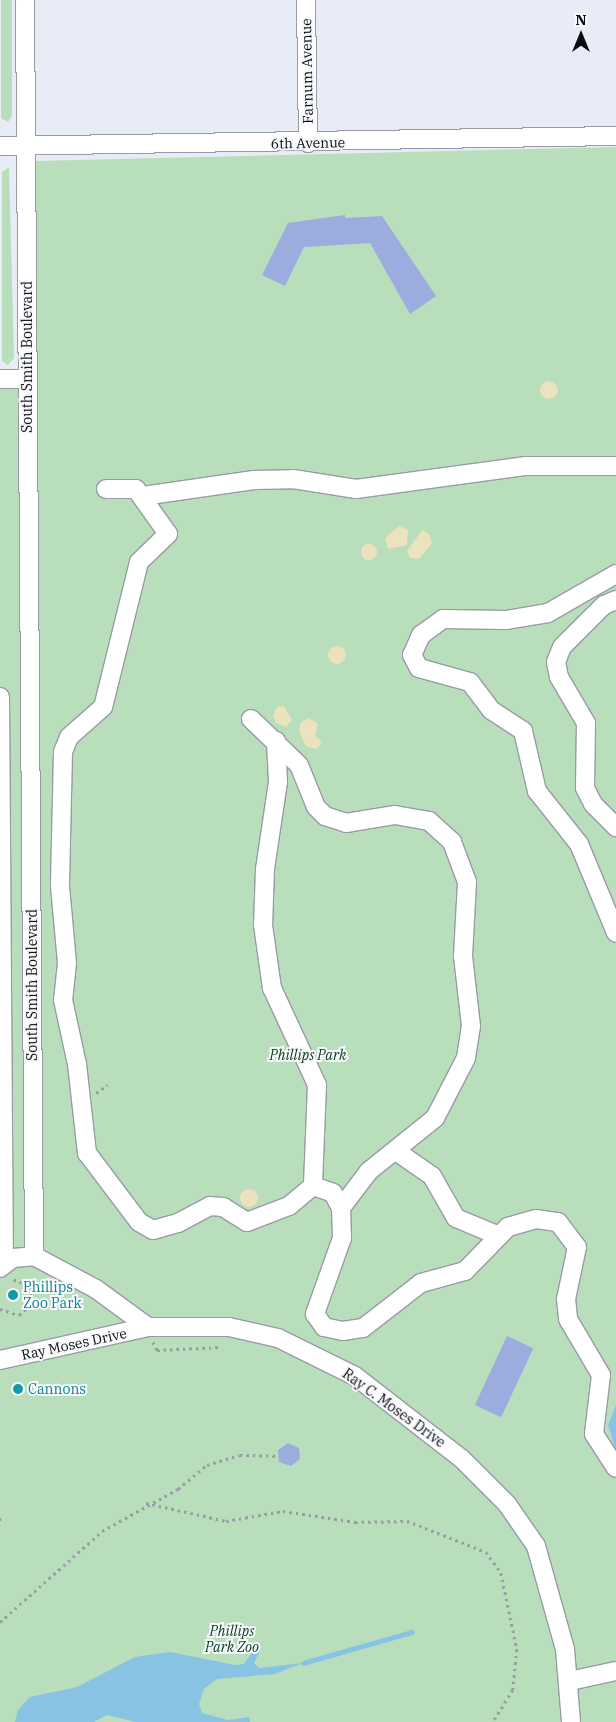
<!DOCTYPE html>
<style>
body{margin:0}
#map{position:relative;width:616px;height:1722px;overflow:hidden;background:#e8ecf6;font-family:"IBM Plex Serif",serif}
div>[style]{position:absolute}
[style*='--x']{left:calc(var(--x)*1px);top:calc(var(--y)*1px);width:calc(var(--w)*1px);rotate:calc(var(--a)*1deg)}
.green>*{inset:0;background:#b8debb}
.sand>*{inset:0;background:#ece2bd}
.round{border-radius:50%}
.water>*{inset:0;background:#88c3e3}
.stream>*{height:4.5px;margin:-2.25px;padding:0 2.25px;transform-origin:2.25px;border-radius:2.25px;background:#88c3e3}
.building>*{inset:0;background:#9cacdf;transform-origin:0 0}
.path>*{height:2.5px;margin-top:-1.25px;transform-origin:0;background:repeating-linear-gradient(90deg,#999ca4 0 2.5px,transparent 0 6.5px)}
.roads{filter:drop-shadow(1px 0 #989ba5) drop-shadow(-1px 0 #989ba5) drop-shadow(0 1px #989ba5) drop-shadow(0 -1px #989ba5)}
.minor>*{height:18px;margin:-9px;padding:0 9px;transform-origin:9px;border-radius:9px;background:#fff}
.dots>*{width:14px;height:14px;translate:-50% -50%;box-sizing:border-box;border:2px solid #f8f9fd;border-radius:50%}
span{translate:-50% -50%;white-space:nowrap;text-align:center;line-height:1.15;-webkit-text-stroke:4px #f8f9fd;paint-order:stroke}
.street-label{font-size:14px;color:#0b0c0f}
.park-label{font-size:14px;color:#043912;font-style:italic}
.culture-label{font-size:14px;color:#0d838f}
.left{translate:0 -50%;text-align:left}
.north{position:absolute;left:556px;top:10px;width:50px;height:50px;-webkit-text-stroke:4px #f8f9fd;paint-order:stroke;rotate:0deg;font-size:14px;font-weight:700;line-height:20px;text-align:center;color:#0b0c0f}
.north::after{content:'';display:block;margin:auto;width:18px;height:22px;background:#0b0c0f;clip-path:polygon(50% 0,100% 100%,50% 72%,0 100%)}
</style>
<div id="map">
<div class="green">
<i style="clip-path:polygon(1px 0,12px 0,12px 116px,8px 122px,1px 118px)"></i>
<i style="clip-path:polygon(616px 147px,616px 1722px,0 1722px,0 388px,32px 388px,35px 161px)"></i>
<i style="clip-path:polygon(9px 167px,14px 358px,8px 365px,2px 361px,2px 172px)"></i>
</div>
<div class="sand">
<i class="round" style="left:540px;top:381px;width:18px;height:18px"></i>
<i style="clip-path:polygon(399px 526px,408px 530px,407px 545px,388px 549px,385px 538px)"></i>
<i style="clip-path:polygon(422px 530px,429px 534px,432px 543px,419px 559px,410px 558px,407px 551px)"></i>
<i class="round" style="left:361px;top:544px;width:16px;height:16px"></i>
<i class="round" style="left:328px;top:646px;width:18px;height:18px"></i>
<i style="clip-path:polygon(284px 706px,292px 720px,286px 727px,276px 723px,273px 715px,277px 707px)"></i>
<i style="clip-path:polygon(309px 718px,318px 724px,315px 736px,322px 742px,317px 749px,306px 746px,299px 731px,301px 722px)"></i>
<i class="round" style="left:240px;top:1189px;width:18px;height:18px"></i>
</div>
<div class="water">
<i style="clip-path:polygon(616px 1405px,616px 1451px,608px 1425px)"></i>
<i style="clip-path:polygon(255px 1648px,260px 1651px,254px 1663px,259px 1668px,303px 1663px,275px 1674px,217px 1679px,204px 1689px,199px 1704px,202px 1713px,228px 1720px,249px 1717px,250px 1722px,136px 1722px,107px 1715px,94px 1722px,15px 1722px,18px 1710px,30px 1697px,77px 1687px,135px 1657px,170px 1652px,235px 1665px,244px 1664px)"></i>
</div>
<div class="stream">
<i style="--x:303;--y:1663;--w:113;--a:-15.9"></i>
</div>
<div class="building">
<i style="clip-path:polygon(345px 215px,345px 218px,382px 216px,436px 296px,410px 314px,370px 243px,304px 247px,285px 286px,262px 275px,288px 223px)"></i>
<i style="left:507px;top:1336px;width:29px;height:76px;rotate:25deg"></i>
<i style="clip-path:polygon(288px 1443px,299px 1448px,300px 1459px,291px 1466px,279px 1462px,278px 1450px)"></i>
</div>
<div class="path">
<i style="--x:96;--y:1093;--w:14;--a:-36"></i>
<i style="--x:0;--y:1309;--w:20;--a:18"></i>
<i style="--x:19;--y:1315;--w:18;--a:-43"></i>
<i style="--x:32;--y:1303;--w:18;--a:-103"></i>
<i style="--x:28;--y:1285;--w:18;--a:-161"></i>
<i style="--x:153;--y:1342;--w:9;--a:63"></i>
<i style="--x:157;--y:1350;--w:65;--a:-2.6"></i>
<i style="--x:146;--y:1503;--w:82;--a:12.7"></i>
<i style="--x:226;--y:1521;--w:58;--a:-10"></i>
<i style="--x:283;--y:1511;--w:73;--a:8.7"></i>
<i style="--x:355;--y:1522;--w:52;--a:-1.1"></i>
<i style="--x:407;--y:1521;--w:85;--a:21.4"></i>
<i style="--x:486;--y:1552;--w:26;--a:54"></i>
<i style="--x:501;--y:1573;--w:78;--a:78.1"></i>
<i style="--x:517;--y:1649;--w:41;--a:95.6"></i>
<i style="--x:513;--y:1690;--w:38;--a:122"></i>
<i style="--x:0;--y:1518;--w:7;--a:90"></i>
<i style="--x:0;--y:1622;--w:137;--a:-41.7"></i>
<i style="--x:102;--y:1531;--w:87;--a:-28.9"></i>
<i style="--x:178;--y:1489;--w:38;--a:-40"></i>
<i style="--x:207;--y:1465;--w:34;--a:-17"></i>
<i style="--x:240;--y:1455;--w:39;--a:1"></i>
</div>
<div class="roads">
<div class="minor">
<i style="--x:25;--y:0;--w:1256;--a:89.59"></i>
<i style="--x:306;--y:0;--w:143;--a:89.2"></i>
<i style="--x:0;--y:146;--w:616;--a:-0.93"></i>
<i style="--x:0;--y:379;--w:27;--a:0"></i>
<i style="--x:106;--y:489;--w:30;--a:0"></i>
<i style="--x:136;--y:489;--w:55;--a:54.6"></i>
<i style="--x:168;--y:534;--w:40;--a:136"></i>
<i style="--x:139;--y:562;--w:149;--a:103.9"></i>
<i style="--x:103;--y:707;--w:45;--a:138.6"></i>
<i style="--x:69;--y:737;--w:16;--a:112"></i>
<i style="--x:63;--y:752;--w:134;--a:91.3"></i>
<i style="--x:60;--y:886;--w:77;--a:84.8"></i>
<i style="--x:67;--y:963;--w:37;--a:96"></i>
<i style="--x:63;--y:1000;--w:66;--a:77.7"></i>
<i style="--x:77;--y:1064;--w:90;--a:83.6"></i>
<i style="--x:87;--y:1153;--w:86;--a:53"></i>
<i style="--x:139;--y:1222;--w:16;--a:30"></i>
<i style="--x:153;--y:1230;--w:26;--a:-16"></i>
<i style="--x:178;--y:1223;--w:36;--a:-28"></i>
<i style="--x:210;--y:1206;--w:13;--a:4"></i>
<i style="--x:223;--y:1207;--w:28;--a:32"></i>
<i style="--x:247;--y:1222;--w:45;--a:-20.9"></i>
<i style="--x:289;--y:1206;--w:31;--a:-40"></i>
<i style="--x:313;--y:1186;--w:21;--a:19"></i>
<i style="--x:333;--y:1193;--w:17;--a:62"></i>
<i style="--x:341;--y:1208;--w:30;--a:88"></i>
<i style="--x:342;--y:1238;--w:81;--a:109.6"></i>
<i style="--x:315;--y:1314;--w:16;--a:55"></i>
<i style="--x:324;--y:1327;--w:19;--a:12"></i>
<i style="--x:343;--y:1331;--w:20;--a:-9"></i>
<i style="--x:363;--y:1328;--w:73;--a:-37.8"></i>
<i style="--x:421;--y:1283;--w:46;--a:-15.3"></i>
<i style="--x:465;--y:1271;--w:62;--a:-45.7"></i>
<i style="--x:508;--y:1227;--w:29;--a:-16"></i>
<i style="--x:536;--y:1219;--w:22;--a:8"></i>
<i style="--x:558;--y:1222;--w:31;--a:53"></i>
<i style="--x:577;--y:1247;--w:53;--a:101.9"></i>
<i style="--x:566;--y:1299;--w:20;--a:84"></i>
<i style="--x:568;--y:1319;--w:65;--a:59.5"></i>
<i style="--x:601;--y:1375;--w:59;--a:96.8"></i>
<i style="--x:594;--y:1434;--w:40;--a:57.1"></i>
<i style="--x:143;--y:496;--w:112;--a:-8.2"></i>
<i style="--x:254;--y:480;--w:39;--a:-1"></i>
<i style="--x:293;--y:479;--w:64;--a:9"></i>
<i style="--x:356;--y:489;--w:172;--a:-7.7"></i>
<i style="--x:526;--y:466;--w:90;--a:0"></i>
<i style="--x:616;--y:574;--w:78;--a:150.2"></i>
<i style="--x:548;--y:613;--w:43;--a:170.5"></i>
<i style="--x:506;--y:620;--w:63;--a:-179.1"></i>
<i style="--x:443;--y:619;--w:27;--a:144"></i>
<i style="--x:421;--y:635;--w:22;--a:114"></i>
<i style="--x:412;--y:655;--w:15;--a:62"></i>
<i style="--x:419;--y:668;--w:53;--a:15.4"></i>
<i style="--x:470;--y:682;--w:35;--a:53"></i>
<i style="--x:491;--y:710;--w:38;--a:33"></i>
<i style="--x:523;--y:731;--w:62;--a:76.9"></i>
<i style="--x:537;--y:791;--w:68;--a:51.6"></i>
<i style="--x:579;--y:844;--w:96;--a:67.4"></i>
<i style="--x:616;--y:600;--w:13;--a:157"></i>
<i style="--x:604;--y:605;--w:59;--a:135"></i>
<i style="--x:562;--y:647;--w:16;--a:112"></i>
<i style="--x:556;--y:662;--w:15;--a:79"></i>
<i style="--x:559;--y:677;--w:53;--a:59.6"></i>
<i style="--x:586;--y:723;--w:65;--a:90.9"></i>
<i style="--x:585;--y:788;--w:18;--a:63"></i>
<i style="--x:593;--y:804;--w:33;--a:45"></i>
<i style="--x:0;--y:697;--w:567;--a:89.6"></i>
<i style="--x:251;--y:719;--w:66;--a:43.8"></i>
<i style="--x:299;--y:765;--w:45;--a:68"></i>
<i style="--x:316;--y:807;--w:13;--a:45"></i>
<i style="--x:325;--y:816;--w:22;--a:18"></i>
<i style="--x:346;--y:823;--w:50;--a:-9.3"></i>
<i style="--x:395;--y:815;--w:35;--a:10"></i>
<i style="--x:429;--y:821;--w:31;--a:42"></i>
<i style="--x:452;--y:842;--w:43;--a:69.4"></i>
<i style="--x:467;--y:882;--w:74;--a:93.1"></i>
<i style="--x:463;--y:956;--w:70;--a:83.5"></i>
<i style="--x:471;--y:1026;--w:32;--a:99"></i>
<i style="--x:466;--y:1058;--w:68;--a:117.3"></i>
<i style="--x:435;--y:1118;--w:85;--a:141.2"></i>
<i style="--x:369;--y:1171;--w:46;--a:127.1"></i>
<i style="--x:276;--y:741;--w:41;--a:87.2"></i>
<i style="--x:278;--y:782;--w:88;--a:98.5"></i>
<i style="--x:265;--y:869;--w:56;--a:92"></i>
<i style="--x:263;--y:925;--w:64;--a:81.9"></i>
<i style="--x:272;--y:988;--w:107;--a:65.1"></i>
<i style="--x:317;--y:1085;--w:101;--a:92.3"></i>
<i style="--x:396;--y:1151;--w:44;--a:34.8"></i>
<i style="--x:432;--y:1176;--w:48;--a:60.3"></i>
<i style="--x:456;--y:1218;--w:47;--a:22.7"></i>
<i style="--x:0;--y:1268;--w:16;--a:-38"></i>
<i style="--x:13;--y:1258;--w:21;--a:-5"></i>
<i style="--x:34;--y:1256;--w:70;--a:28"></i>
<i style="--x:96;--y:1289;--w:64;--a:36.2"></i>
<i style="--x:0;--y:1360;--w:152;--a:-12.6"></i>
<i style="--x:148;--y:1327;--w:81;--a:0"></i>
<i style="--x:229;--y:1327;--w:50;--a:12.7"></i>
<i style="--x:278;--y:1338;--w:86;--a:26.3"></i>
<i style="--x:355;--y:1376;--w:135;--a:37.8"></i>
<i style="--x:462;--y:1459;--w:64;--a:45"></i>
<i style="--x:507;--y:1504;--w:51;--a:55.4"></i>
<i style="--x:536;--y:1546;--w:107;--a:74.3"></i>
<i style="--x:565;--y:1649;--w:73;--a:85.3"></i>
<i style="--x:570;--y:1681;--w:47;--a:-12.3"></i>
</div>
</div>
<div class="dots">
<i style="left:13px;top:1295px;background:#0f9aa8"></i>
<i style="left:18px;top:1389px;background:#0f9aa8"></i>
</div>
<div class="street-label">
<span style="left:307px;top:71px;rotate:-91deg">Farnum Avenue</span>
<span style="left:308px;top:143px;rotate:-1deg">6th Avenue</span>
<span style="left:27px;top:357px;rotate:-90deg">South Smith Boulevard</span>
<span style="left:32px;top:985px;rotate:-90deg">South Smith Boulevard</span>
<span style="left:74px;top:1344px;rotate:-12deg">Ray Moses Drive</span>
<span style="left:394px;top:1408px;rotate:36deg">Ray C. Moses Drive</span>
</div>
<div class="park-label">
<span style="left:308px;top:1055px">Phillips Park</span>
<span style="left:232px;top:1639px">Phillips<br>Park Zoo</span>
</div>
<div class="culture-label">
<span class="left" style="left:23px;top:1295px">Phillips<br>Zoo Park</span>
<span class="left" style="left:28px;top:1389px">Cannons</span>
</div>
<div class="north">N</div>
</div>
